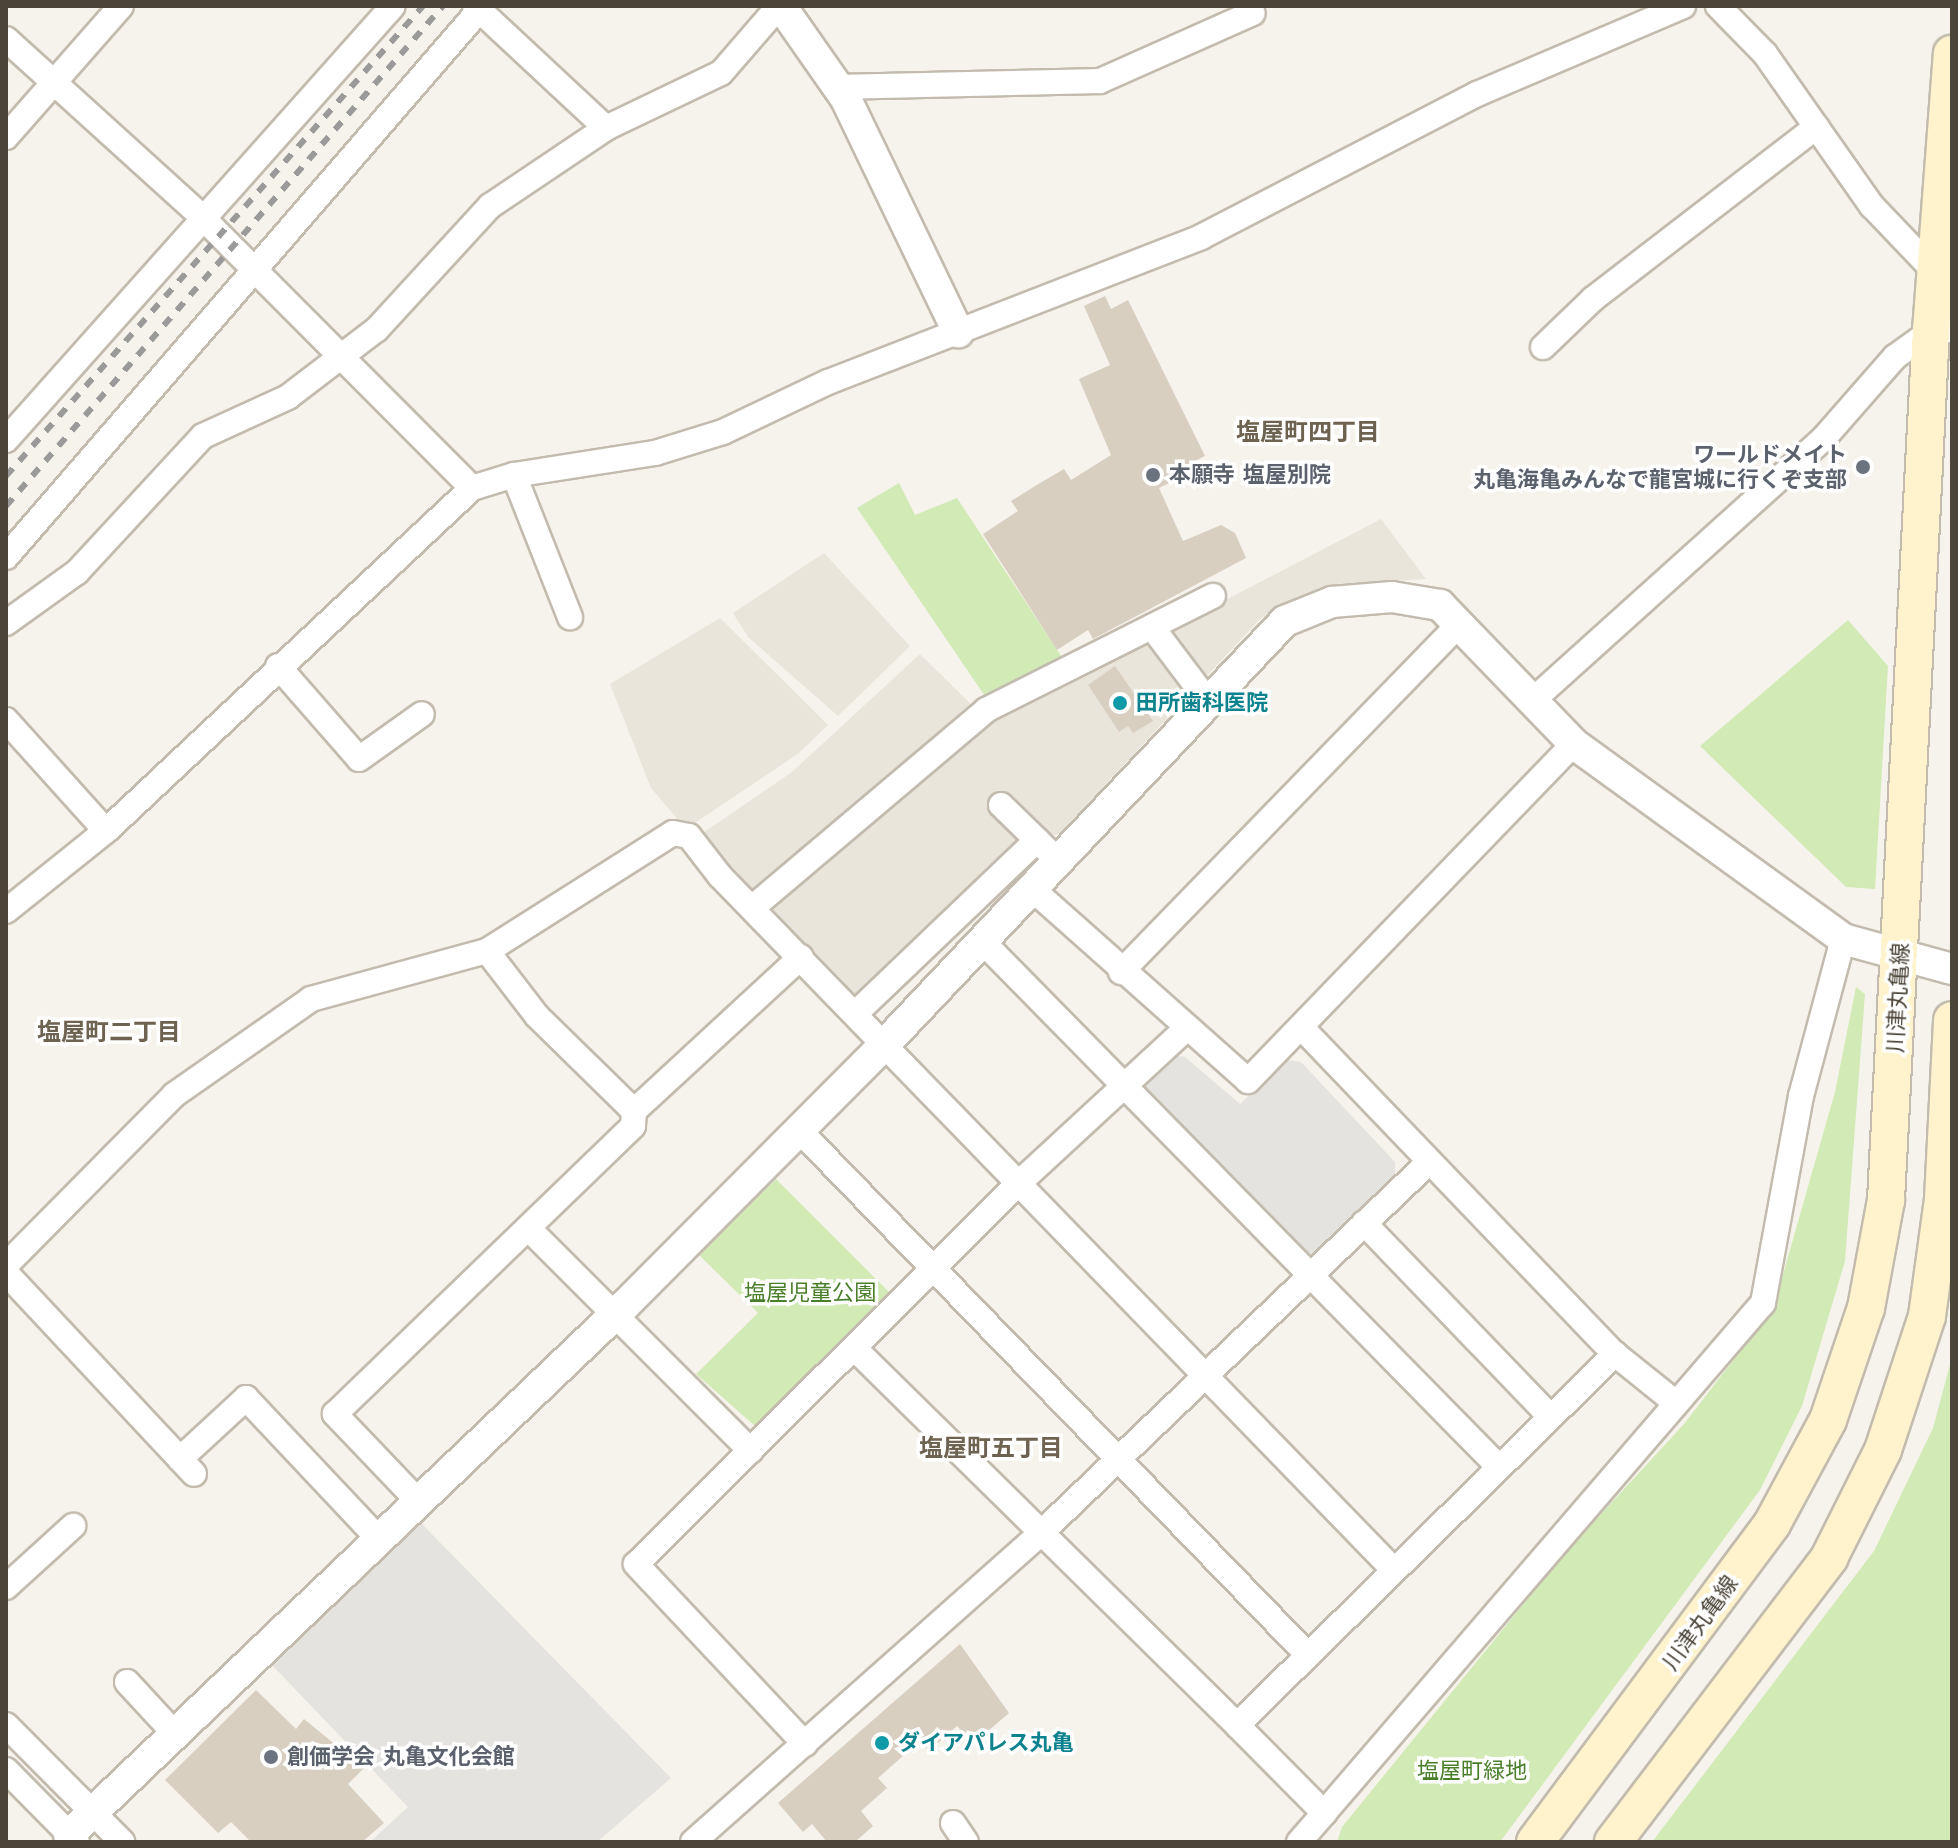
<!DOCTYPE html>
<meta charset="utf-8">
<style>
body{margin:0}
#map{position:relative;width:1958px;height:1848px;overflow:hidden;background:#f6f3ec;font-family:"DejaVu Sans","Noto Sans JP",sans-serif}
div>[style]{position:absolute}
[style*='--x']{left:calc(var(--x)*1px);top:calc(var(--y)*1px);width:calc(var(--w)*1px);rotate:calc(var(--a)*1deg)}
.residential>*{inset:0;background:#eae5da}
.green>*{inset:0;background:#d2eab5}
.parking>*{inset:0;background:#e5e3e0}
.building>*{inset:0;background:#d8cfc1}
.roads{filter:drop-shadow(2px 0 #c2bbae) drop-shadow(-2px 0 #c2bbae) drop-shadow(0 2px #c2bbae) drop-shadow(0 -2px #c2bbae)}
.minor>*{height:24px;margin:-12px;padding:0 12px;transform-origin:12px;border-radius:12px;background:#fff}
.tertiary>*{height:30px;margin:-15px;padding:0 15px;transform-origin:15px;border-radius:15px;background:#fff}
.secondary>*{height:36px;margin:-18px;padding:0 18px;transform-origin:18px;border-radius:18px;background:#fff3cd}
.rail>*{height:6px;margin-top:-3px;transform-origin:0;background:repeating-linear-gradient(90deg,#9a9a9a 0 10px,transparent 0 20px)}
.dots>*{width:22px;height:22px;translate:-50% -50%;box-sizing:border-box;border:4px solid #fff;border-radius:50%}
span{translate:-50% -50%;white-space:nowrap;text-align:center;line-height:1.15;-webkit-text-stroke:7px #fff;paint-order:stroke}
.worship-label{font-size:22px;color:#5b616d;font-weight:700}
.right{translate:-100% -50%;text-align:right}
.left{translate:0 -50%;text-align:left}
.culture-label{font-size:22px;color:#0d838f;font-weight:700}
.street-label{font-size:22px;color:#4b4439}
.park-label{font-size:22px;color:#4a7f2a}
.neighbourhood-label{font-size:24px;color:#6e6250;font-weight:700}
.frame{position:absolute;inset:0;border:8px solid #4b4439;pointer-events:none}
</style>
<div id="map">
<div class="residential">
<i style="clip-path:polygon(1381px 519px,1426px 579px,1336px 584px,1261px 618px,1059px 834px,1024px 839px,853px 1004px,700px 835px,792px 772px,920px 654px,990px 723px)"></i>
<i style="clip-path:polygon(824px 553px,910px 646px,838px 716px,748px 637px,733px 613px)"></i>
<i style="clip-path:polygon(720px 618px,828px 725px,799px 753px,686px 829px,651px 788px,610px 684px)"></i>
</div>
<div class="green">
<i style="clip-path:polygon(899px 483px,915px 515px,957px 498px,1067px 665px,991px 705px,857px 508px)"></i>
<i style="clip-path:polygon(1848px 620px,1888px 666px,1875px 889px,1846px 887px,1700px 746px)"></i>
<i style="clip-path:polygon(1856px 987px,1865px 994px,1845px 1261px,1802px 1406px,1760px 1490px,1500px 1842px,1337px 1842px,1342px 1827px,1565px 1553px,1684px 1424px,1752px 1336px,1782px 1278px,1835px 1092px)"></i>
<i style="clip-path:polygon(776px 1179px,890px 1293px,755px 1426px,696px 1374px,758px 1313px,699px 1255px)"></i>
<i style="clip-path:polygon(1952px 1357px,1952px 1842px,1652px 1842px,1874px 1551px,1933px 1428px)"></i>
</div>
<div class="parking">
<i style="clip-path:polygon(1170px 1055px,1185px 1057px,1240px 1104px,1286px 1060px,1301px 1062px,1395px 1162px,1395px 1175px,1315px 1254px,1303px 1252px,1144px 1092px,1148px 1074px)"></i>
<i style="clip-path:polygon(421px 1523px,671px 1778px,597px 1842px,370px 1842px,408px 1807px,270px 1663px)"></i>
</div>
<div class="building">
<i style="clip-path:polygon(1105px 296px,1111px 309px,1128px 300px,1205px 456px,1195px 461px,1199px 469px,1159px 488px,1183px 541px,1221px 525px,1235px 533px,1246px 558px,1093px 639px,1088px 630px,1057px 650px,983px 534px,1018px 511px,1011px 501px,1035px 486px,1064px 469px,1071px 480px,1111px 455px,1079px 379px,1110px 365px,1084px 306px)"></i>
<i style="clip-path:polygon(1115px 666px,1153px 721px,1133px 733px,1128px 726px,1119px 732px,1088px 685px)"></i>
<i style="clip-path:polygon(960px 1644px,1009px 1713px,973px 1744px,957px 1726px,929px 1751px,920px 1741px,878px 1778px,887px 1788px,861px 1811px,873px 1826px,855px 1842px,827px 1842px,812px 1824px,803px 1832px,778px 1803px)"></i>
<i style="clip-path:polygon(256px 1690px,296px 1729px,304px 1719px,364px 1768px,348px 1784px,384px 1823px,362px 1842px,251px 1842px,231px 1822px,218px 1833px,165px 1780px)"></i>
</div>
<div class="roads">
<div class="minor">
<i style="--x:475;--y:6;--w:179;--a:43"></i>
<i style="--x:606;--y:128;--w:127;--a:-25.6"></i>
<i style="--x:721;--y:73;--w:89;--a:-49.1"></i>
<i style="--x:1718;--y:6;--w:67;--a:45.6"></i>
<i style="--x:1765;--y:54;--w:186;--a:54.9"></i>
<i style="--x:1872;--y:206;--w:91;--a:46.3"></i>
<i style="--x:6;--y:39;--w:263;--a:42.2"></i>
<i style="--x:201;--y:216;--w:384;--a:45.1"></i>
<i style="--x:837;--y:87;--w:263;--a:-1.3"></i>
<i style="--x:1100;--y:81;--w:167;--a:-24"></i>
<i style="--x:6;--y:137;--w:174;--a:-48.7"></i>
<i style="--x:1543;--y:347;--w:69;--a:-43.8"></i>
<i style="--x:1593;--y:299;--w:282;--a:-37.6"></i>
<i style="--x:6;--y:440;--w:581;--a:-48.28"></i>
<i style="--x:514;--y:475;--w:153;--a:68.5"></i>
<i style="--x:6;--y:557;--w:729;--a:-49.12"></i>
<i style="--x:6;--y:623;--w:87;--a:-35.7"></i>
<i style="--x:77;--y:572;--w:185;--a:-47.2"></i>
<i style="--x:203;--y:436;--w:94;--a:-24.6"></i>
<i style="--x:288;--y:397;--w:112;--a:-37.4"></i>
<i style="--x:377;--y:329;--w:167;--a:-47.4"></i>
<i style="--x:490;--y:206;--w:140;--a:-33.9"></i>
<i style="--x:1152;--y:627;--w:91;--a:53"></i>
<i style="--x:278;--y:666;--w:123;--a:48.9"></i>
<i style="--x:359;--y:759;--w:77;--a:-35.5"></i>
<i style="--x:1532;--y:701;--w:393;--a:-42"></i>
<i style="--x:1824;--y:438;--w:108;--a:-48.8"></i>
<i style="--x:1895;--y:357;--w:44;--a:-35.8"></i>
<i style="--x:1931;--y:331;--w:21;--a:-3"></i>
<i style="--x:6;--y:720;--w:149;--a:48"></i>
<i style="--x:1001;--y:805;--w:50;--a:44.2"></i>
<i style="--x:1031;--y:888;--w:290;--a:41.6"></i>
<i style="--x:1248;--y:1081;--w:469;--a:-46"></i>
<i style="--x:752;--y:908;--w:307;--a:-40.2"></i>
<i style="--x:986;--y:710;--w:254;--a:-26.7"></i>
<i style="--x:6;--y:911;--w:128;--a:-38.7"></i>
<i style="--x:106;--y:831;--w:502;--a:-43.14"></i>
<i style="--x:472;--y:488;--w:44;--a:-17.2"></i>
<i style="--x:514;--y:475;--w:143;--a:-8.9"></i>
<i style="--x:655;--y:453;--w:71;--a:-17.2"></i>
<i style="--x:723;--y:432;--w:116;--a:-25.5"></i>
<i style="--x:828;--y:382;--w:400;--a:-21.2"></i>
<i style="--x:1201;--y:237;--w:311;--a:-27.4"></i>
<i style="--x:1477;--y:94;--w:224;--a:-23.1"></i>
<i style="--x:982;--y:941;--w:736;--a:45.5"></i>
<i style="--x:487;--y:951;--w:82;--a:52.4"></i>
<i style="--x:537;--y:1016;--w:136;--a:44.4"></i>
<i style="--x:634;--y:1111;--w:227;--a:-42.7"></i>
<i style="--x:1121;--y:972;--w:484;--a:-45.8"></i>
<i style="--x:856;--y:1013;--w:250;--a:-43.7"></i>
<i style="--x:1037;--y:840;--w:28;--a:45"></i>
<i style="--x:1301;--y:1027;--w:453;--a:46.2"></i>
<i style="--x:1615;--y:1354;--w:78;--a:38.8"></i>
<i style="--x:799;--y:1130;--w:730;--a:45.89"></i>
<i style="--x:1364;--y:1223;--w:268;--a:46.1"></i>
<i style="--x:528;--y:1228;--w:315;--a:45"></i>
<i style="--x:6;--y:1265;--w:239;--a:-45.3"></i>
<i style="--x:174;--y:1095;--w:167;--a:-35"></i>
<i style="--x:311;--y:999;--w:182;--a:-15.3"></i>
<i style="--x:487;--y:951;--w:220;--a:-32.4"></i>
<i style="--x:673;--y:833;--w:16;--a:11"></i>
<i style="--x:689;--y:836;--w:51;--a:52.2"></i>
<i style="--x:720;--y:876;--w:965;--a:45.84"></i>
<i style="--x:6;--y:1273;--w:275;--a:46.9"></i>
<i style="--x:855;--y:1349;--w:536;--a:44.55"></i>
<i style="--x:1237;--y:1725;--w:530;--a:-44.46"></i>
<i style="--x:180;--y:1459;--w:90;--a:-42.7"></i>
<i style="--x:246;--y:1398;--w:194;--a:46.7"></i>
<i style="--x:419;--y:1502;--w:122;--a:-133.7"></i>
<i style="--x:335;--y:1414;--w:414;--a:-44"></i>
<i style="--x:633;--y:1126;--w:15;--a:-86"></i>
<i style="--x:6;--y:1587;--w:91;--a:-42.3"></i>
<i style="--x:127;--y:1682;--w:71;--a:47.3"></i>
<i style="--x:6;--y:1725;--w:165;--a:45.2"></i>
<i style="--x:1237;--y:1725;--w:124;--a:45.3"></i>
<i style="--x:1324;--y:1813;--w:673;--a:-49.28"></i>
<i style="--x:1763;--y:1303;--w:210;--a:-79.6"></i>
<i style="--x:1801;--y:1096;--w:163;--a:-75"></i>
<i style="--x:805;--y:1744;--w:247;--a:-133.2"></i>
<i style="--x:636;--y:1564;--w:542;--a:-44.85"></i>
<i style="--x:1020;--y:1182;--w:226;--a:-42.7"></i>
<i style="--x:6;--y:1770;--w:101;--a:45.4"></i>
<i style="--x:953;--y:1823;--w:23;--a:56"></i>
<i style="--x:693;--y:1842;--w:464;--a:-41.6"></i>
<i style="--x:1040;--y:1534;--w:538;--a:-43.72"></i>
<i style="--x:1299;--y:1842;--w:38;--a:-49"></i>
</div>
<div class="tertiary">
<i style="--x:781;--y:6;--w:113;--a:55"></i>
<i style="--x:846;--y:99;--w:259;--a:64.3"></i>
<i style="--x:69;--y:1835;--w:768;--a:-43.63"></i>
<i style="--x:625;--y:1305;--w:368;--a:-45.1"></i>
<i style="--x:885;--y:1044;--w:582;--a:-46.6"></i>
<i style="--x:1285;--y:621;--w:51;--a:-22"></i>
<i style="--x:1332;--y:602;--w:60;--a:-4.8"></i>
<i style="--x:1392;--y:597;--w:49;--a:9.5"></i>
<i style="--x:1440;--y:605;--w:193;--a:46"></i>
<i style="--x:1574;--y:744;--w:332;--a:35.9"></i>
<i style="--x:1843;--y:939;--w:113;--a:15.4"></i>
</div>
<div class="secondary">
<i style="--x:1535;--y:1842;--w:397;--a:-53.3"></i>
<i style="--x:1772;--y:1524;--w:118;--a:-61.7"></i>
<i style="--x:1828;--y:1420;--w:118;--a:-71.3"></i>
<i style="--x:1866;--y:1308;--w:110;--a:-79.5"></i>
<i style="--x:1886;--y:1200;--w:870;--a:-87.04"></i>
<i style="--x:1931;--y:331;--w:278;--a:-85.7"></i>
<i style="--x:1613;--y:1842;--w:357;--a:-52.7"></i>
<i style="--x:1829;--y:1558;--w:121;--a:-63.4"></i>
<i style="--x:1883;--y:1450;--w:141;--a:-71.8"></i>
<i style="--x:1927;--y:1316;--w:118;--a:-82.2"></i>
<i style="--x:1943;--y:1199;--w:179;--a:-87.1"></i>
</div>
</div>
<div class="rail">
<i style="--x:6;--y:476;--w:628;--a:-48.42"></i>
<i style="--x:6;--y:506;--w:664;--a:-48.85"></i>
</div>
<div class="dots">
<i style="left:1863px;top:467px;background:#6b7280"></i>
<i style="left:1153px;top:475px;background:#6b7280"></i>
<i style="left:1120px;top:703px;background:#0f9aa8"></i>
<i style="left:882px;top:1743px;background:#0f9aa8"></i>
<i style="left:271px;top:1757px;background:#6b7280"></i>
</div>
<div class="worship-label">
<span class="right" style="left:1847px;top:467px">ワールドメイト<br>丸亀海亀みんなで龍宮城に行くぞ支部</span>
<span class="left" style="left:1169px;top:475px">本願寺 塩屋別院</span>
<span class="left" style="left:287px;top:1757px">創価学会 丸亀文化会館</span>
</div>
<div class="culture-label">
<span class="left" style="left:1136px;top:703px">田所歯科医院</span>
<span class="left" style="left:898px;top:1743px">ダイアパレス丸亀</span>
</div>
<div class="street-label">
<span style="left:1898px;top:998px;rotate:-87deg">川津丸亀線</span>
<span style="left:1700px;top:1623px;rotate:-54deg">川津丸亀線</span>
</div>
<div class="park-label">
<span style="left:810px;top:1293px">塩屋児童公園</span>
<span style="left:1472px;top:1771px">塩屋町緑地</span>
</div>
<div class="neighbourhood-label">
<span style="left:1308px;top:433px">塩屋町四丁目</span>
<span style="left:109px;top:1033px">塩屋町二丁目</span>
<span style="left:991px;top:1449px">塩屋町五丁目</span>
</div>
<div class="frame"></div>
</div>
